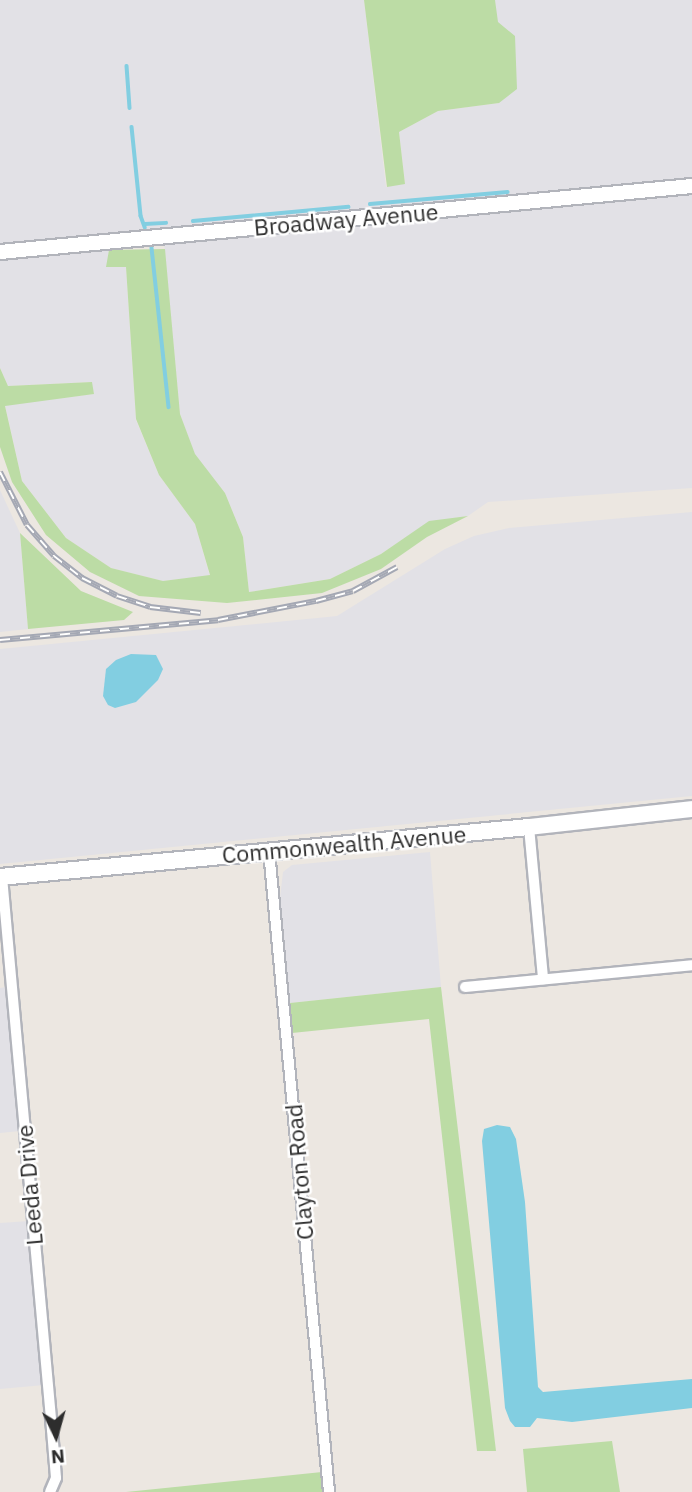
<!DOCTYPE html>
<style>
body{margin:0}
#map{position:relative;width:692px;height:1492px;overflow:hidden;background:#ece7e1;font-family:"IBM Plex Sans",sans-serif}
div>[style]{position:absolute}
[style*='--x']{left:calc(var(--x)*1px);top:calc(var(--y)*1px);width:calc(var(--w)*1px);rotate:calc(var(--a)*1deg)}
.industrial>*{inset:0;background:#e2e1e6}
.green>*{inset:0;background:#bcdca5}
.water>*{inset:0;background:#82cee1}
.stream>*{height:3.5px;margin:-1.75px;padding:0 1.75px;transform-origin:1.75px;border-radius:1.75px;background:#82cee1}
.roads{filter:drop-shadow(2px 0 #b2b4bb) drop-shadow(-2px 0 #b2b4bb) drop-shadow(0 2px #b2b4bb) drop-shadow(0 -2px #b2b4bb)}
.minor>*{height:10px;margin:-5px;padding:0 5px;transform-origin:5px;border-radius:5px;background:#fff}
.tertiary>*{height:14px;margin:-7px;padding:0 7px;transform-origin:7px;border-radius:7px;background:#fff}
.secondary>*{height:16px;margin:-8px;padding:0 8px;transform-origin:8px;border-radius:8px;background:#fff}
.rail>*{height:6px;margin-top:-3px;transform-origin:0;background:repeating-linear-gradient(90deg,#fff 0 10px,#a4a8b4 0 20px);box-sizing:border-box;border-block:2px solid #a4a8b4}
span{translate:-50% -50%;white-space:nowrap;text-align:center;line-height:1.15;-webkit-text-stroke:5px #fff;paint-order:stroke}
.street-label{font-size:23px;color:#2d2d2d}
.north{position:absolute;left:21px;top:1401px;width:70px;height:70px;-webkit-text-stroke:5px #fff;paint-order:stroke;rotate:175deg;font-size:19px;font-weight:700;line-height:28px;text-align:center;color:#2d2d2d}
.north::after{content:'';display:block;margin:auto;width:24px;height:32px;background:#2d2d2d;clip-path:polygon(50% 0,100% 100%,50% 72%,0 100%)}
</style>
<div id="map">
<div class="industrial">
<i style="clip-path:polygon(0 0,364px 0,386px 187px,405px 183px,399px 132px,438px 111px,499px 103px,495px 0,692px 0,692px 182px,0 245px)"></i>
<i style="clip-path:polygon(692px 192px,692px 488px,488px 502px,468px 516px,429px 522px,381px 554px,330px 579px,249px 592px,243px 537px,225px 493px,195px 455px,180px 414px,164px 242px)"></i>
<i style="clip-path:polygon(79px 249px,109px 250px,107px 267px,126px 267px,136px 420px,159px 475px,195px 524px,210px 576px,163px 581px,111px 568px,66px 538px,22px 481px,5px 405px,94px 394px,91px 382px,8px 386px,0 368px,0 257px)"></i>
<i style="clip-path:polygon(0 490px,20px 533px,28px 629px,0 632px)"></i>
<i style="clip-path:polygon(692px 512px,692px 796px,0 864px,0 649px,337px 616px,445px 549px,474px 536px,509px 528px)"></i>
<i style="clip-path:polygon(430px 852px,441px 987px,290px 1003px,280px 898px,283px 872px,292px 865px)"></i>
<i style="clip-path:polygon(8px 987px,20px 1131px,0 1133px,0 988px)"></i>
<i style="clip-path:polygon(29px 1221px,44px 1385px,0 1389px,0 1223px)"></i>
</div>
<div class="green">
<i style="clip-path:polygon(364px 0,495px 0,498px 22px,515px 36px,517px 89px,499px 103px,438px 111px,399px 132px,405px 184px,387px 187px)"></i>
<i style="clip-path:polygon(165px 249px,180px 414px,195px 454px,225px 493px,243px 537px,249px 592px,330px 579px,381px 554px,429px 521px,468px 516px,427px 537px,381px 569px,322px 593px,227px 603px,139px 596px,90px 572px,46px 535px,12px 482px,0 447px,0 368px,8px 386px,92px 382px,94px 394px,5px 406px,22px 481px,66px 538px,111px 568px,163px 581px,210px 575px,195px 524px,159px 475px,136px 419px,126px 267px,106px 267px,109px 250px)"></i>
<i style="clip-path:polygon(20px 533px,81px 591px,133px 612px,124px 620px,28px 629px)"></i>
<i style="clip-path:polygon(441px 987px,496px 1451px,477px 1451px,429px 1019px,292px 1033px,290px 1003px)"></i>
<i style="clip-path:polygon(612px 1441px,620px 1492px,527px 1492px,523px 1449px)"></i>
<i style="clip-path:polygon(322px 1472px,324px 1492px,126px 1492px)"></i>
</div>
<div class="water">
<i style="clip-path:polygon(131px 654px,156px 655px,163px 669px,158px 680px,136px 702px,115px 708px,108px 705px,103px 696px,106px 669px,116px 660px)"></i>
<i style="clip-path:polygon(497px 1125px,510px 1127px,516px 1139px,525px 1202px,538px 1387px,543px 1392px,692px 1379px,692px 1408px,572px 1422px,537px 1418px,530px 1427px,515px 1427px,510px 1421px,505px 1408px,482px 1141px,484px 1129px)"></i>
</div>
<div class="stream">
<i style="--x:127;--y:66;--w:42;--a:85.9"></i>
<i style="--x:132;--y:127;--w:89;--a:84.2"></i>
<i style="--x:141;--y:216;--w:12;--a:70"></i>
<i style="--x:370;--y:204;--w:138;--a:-5"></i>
<i style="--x:193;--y:221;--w:156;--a:-5.2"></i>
<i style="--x:145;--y:224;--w:21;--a:-3"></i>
<i style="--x:152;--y:248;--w:160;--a:83.9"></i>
</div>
<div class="roads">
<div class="minor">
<i style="--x:529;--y:827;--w:153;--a:84.7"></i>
<i style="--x:269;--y:851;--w:644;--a:84.65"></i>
<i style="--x:2;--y:877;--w:555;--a:84.83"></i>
<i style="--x:52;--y:1430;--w:48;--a:85.2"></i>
<i style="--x:56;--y:1478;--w:15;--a:113"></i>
<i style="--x:465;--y:987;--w:228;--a:-5.5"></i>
</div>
<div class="tertiary">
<i style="--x:0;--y:252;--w:695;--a:-5.45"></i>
</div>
<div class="secondary">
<i style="--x:0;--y:877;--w:531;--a:-5.4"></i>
<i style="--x:529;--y:827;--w:164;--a:-6.3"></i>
</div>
</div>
<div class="rail">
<i style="--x:0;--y:472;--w:59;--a:63"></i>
<i style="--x:27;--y:525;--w:41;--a:48.9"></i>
<i style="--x:54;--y:556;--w:36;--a:38"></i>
<i style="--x:82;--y:578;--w:39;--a:27"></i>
<i style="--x:117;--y:596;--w:35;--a:18"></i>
<i style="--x:150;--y:607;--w:51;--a:6.7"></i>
<i style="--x:0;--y:640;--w:219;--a:-5.2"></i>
<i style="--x:218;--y:620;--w:100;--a:-11"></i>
<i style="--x:316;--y:601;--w:38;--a:-15"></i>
<i style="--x:353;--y:591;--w:50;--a:-28.6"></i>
</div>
<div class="street-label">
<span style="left:346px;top:219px;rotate:-5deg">Broadway Avenue</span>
<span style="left:344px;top:844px;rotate:-5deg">Commonwealth Avenue</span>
<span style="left:299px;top:1172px;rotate:-95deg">Clayton Road</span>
<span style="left:29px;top:1185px;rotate:-95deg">Leeda Drive</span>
</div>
<div class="north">N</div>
</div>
